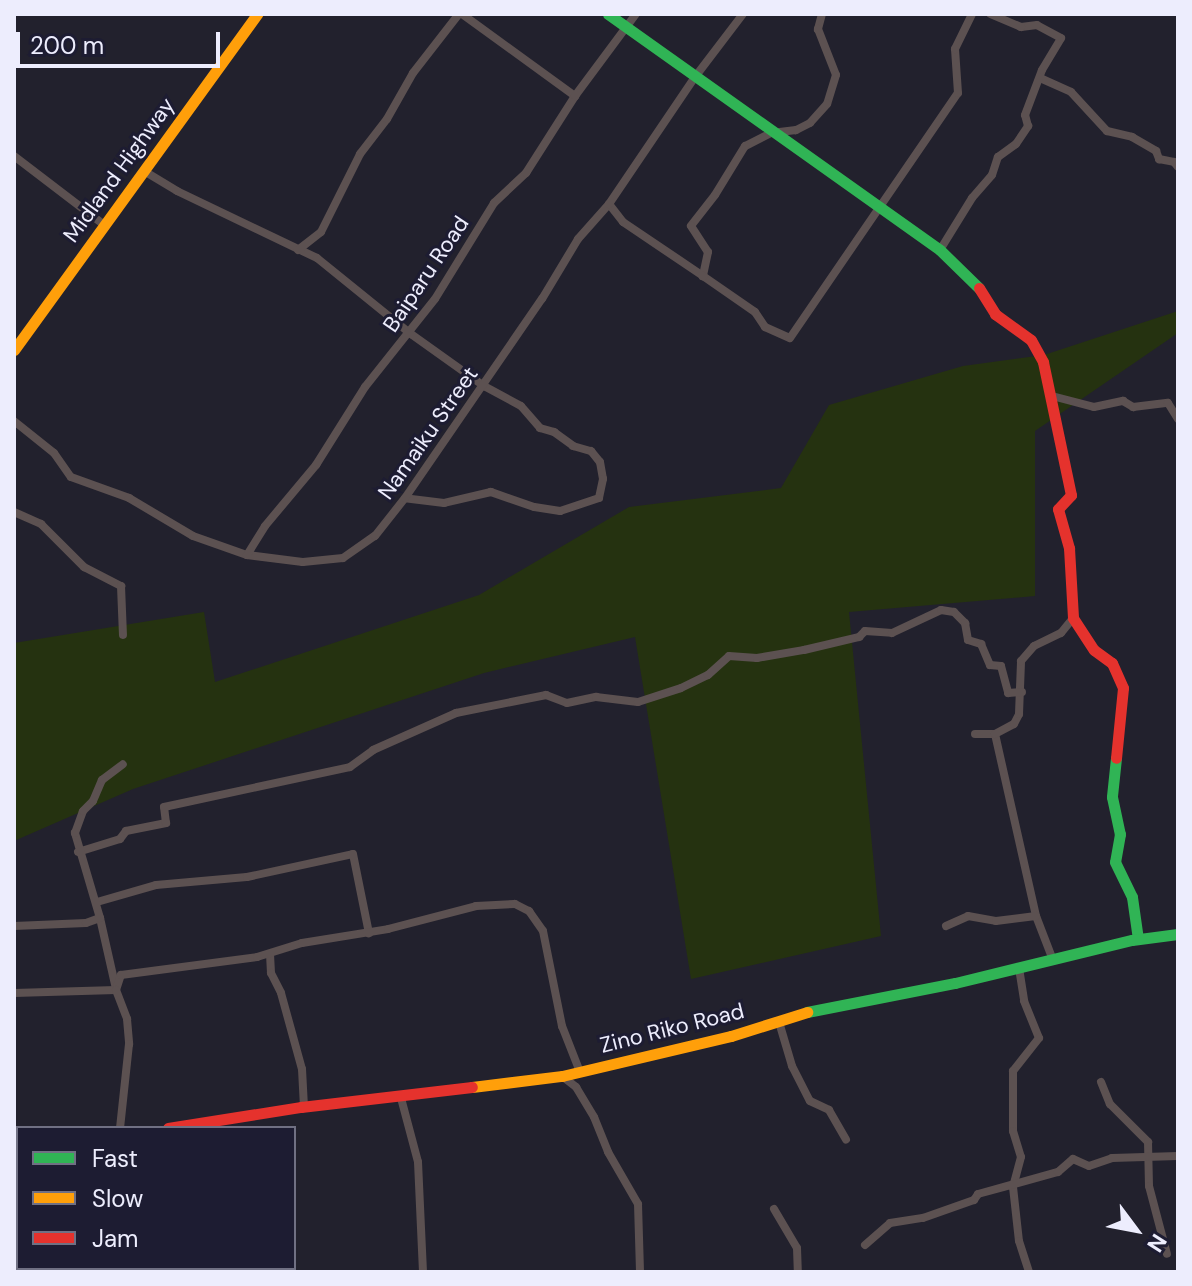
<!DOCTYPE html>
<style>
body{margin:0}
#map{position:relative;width:1192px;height:1286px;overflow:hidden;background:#22212d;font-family:"DM Sans",sans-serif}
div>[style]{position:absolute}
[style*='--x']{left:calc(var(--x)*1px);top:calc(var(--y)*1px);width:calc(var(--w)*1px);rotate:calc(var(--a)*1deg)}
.green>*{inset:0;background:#253210}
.street>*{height:8px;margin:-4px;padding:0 4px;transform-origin:4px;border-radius:4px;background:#5c5151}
.fast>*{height:11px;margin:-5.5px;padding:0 5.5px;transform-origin:5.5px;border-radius:5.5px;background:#30b455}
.slow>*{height:11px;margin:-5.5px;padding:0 5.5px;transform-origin:5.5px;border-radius:5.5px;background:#ff9f0a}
.jam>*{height:11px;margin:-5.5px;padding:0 5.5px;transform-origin:5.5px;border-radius:5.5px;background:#e5322d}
span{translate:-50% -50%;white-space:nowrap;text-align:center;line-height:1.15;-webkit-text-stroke:6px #1d1c32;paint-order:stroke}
.street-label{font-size:22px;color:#ededfd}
.frame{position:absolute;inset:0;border:16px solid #ededfd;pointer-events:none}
.legend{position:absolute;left:16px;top:1126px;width:280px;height:144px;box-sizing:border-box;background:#1d1c32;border:2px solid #707083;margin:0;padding:10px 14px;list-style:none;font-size:24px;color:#ededfd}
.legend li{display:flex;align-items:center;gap:16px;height:40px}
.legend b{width:40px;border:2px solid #707083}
.north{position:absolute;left:1096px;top:1190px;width:80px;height:80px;-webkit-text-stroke:6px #1d1c32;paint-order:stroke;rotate:122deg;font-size:22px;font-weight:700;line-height:32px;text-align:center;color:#ededfd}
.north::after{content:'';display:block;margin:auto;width:28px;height:36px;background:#ededfd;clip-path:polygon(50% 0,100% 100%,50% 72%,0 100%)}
.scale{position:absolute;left:16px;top:32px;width:204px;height:36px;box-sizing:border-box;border:4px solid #ededfd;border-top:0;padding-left:10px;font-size:24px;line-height:28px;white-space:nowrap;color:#ededfd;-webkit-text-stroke:6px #1d1c32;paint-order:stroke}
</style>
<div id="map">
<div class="green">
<i style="clip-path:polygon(1178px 311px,1178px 333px,1035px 431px,1035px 596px,849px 612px,881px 936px,691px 979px,635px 637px,484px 673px,133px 789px,14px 841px,14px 643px,204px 612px,215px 682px,479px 595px,629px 507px,781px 488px,829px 405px,963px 366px,1044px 355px)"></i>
</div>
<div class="street">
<i style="--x:462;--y:14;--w:140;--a:36"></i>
<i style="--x:822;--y:14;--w:16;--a:105"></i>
<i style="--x:818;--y:29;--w:49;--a:68.6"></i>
<i style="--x:836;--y:75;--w:30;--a:107"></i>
<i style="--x:827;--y:104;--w:25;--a:132"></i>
<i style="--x:810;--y:123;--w:16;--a:153"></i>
<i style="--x:796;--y:130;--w:25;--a:173"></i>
<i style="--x:771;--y:133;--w:29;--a:153"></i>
<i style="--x:745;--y:146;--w:57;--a:121.5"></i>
<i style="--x:715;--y:195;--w:39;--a:128"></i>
<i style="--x:691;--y:226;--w:31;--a:57"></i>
<i style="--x:708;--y:252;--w:25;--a:102"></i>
<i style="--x:703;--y:276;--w:63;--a:34.7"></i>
<i style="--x:755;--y:312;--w:18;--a:56"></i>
<i style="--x:765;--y:327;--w:27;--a:24"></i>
<i style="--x:790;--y:338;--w:297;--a:-55.6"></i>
<i style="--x:958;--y:93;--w:44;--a:-93.9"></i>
<i style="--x:955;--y:49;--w:39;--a:-64"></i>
<i style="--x:1040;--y:78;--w:34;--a:24"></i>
<i style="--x:1071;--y:92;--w:53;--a:47.3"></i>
<i style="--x:1107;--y:131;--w:26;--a:13"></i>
<i style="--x:1132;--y:137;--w:28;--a:30"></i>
<i style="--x:1156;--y:151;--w:9;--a:69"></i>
<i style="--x:1159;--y:159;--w:15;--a:11"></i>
<i style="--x:1174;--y:162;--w:6;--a:51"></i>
<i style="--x:14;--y:156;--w:112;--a:37.4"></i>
<i style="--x:144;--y:171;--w:39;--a:31"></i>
<i style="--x:177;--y:191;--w:155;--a:25.6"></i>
<i style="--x:317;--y:258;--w:121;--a:39"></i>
<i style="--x:411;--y:334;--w:90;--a:35.5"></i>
<i style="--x:484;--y:386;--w:42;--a:28.4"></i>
<i style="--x:521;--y:406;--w:29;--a:49"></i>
<i style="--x:540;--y:428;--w:15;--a:16"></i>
<i style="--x:554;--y:432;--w:24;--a:36"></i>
<i style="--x:573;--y:446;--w:19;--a:16"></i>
<i style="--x:591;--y:451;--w:14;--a:51"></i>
<i style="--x:600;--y:462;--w:17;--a:80"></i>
<i style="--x:603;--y:479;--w:19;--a:102"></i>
<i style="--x:599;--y:498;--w:41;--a:161.6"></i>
<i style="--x:560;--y:511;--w:26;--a:-171"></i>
<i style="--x:534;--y:507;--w:46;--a:-160.8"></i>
<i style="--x:491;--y:492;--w:48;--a:166.8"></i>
<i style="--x:444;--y:503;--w:39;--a:-173"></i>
<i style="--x:609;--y:204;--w:23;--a:52"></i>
<i style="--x:623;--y:222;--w:97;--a:34"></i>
<i style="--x:298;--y:250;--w:29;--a:-38"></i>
<i style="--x:321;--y:232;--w:87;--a:-63.4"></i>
<i style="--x:360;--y:154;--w:44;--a:-52.4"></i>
<i style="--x:387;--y:119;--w:53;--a:-60.5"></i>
<i style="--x:413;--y:73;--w:75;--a:-52.1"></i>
<i style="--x:940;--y:250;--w:61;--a:-58.4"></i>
<i style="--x:972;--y:198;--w:30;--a:-49"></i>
<i style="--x:992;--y:175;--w:19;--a:-72"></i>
<i style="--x:998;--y:157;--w:22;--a:-36"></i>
<i style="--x:1016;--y:144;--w:22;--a:-56"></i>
<i style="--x:1028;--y:126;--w:11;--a:-105"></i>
<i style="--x:1025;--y:115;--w:48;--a:-69.3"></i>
<i style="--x:1042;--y:70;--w:37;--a:-59"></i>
<i style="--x:1061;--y:38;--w:27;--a:-152"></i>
<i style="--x:1037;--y:25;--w:16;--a:173"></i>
<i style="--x:1021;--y:27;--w:33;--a:-157"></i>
<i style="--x:1052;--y:396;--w:43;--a:14.7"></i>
<i style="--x:1094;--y:407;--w:30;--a:-12"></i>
<i style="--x:1123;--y:401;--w:12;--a:31"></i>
<i style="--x:1133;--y:407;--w:35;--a:-7"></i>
<i style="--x:1168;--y:403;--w:19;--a:58"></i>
<i style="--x:14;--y:421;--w:51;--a:38.7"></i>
<i style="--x:54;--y:453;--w:29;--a:55"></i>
<i style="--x:71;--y:477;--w:62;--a:19.9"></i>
<i style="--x:129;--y:498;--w:74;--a:30.7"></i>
<i style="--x:193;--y:536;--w:57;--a:19.4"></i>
<i style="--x:247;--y:555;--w:56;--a:7.1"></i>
<i style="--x:303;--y:562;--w:40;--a:-5.7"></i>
<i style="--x:343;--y:558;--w:39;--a:-35"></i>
<i style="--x:375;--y:536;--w:48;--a:-51.7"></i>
<i style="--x:405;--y:498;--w:242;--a:-55.5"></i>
<i style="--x:542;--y:299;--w:70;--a:-59"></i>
<i style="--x:578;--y:239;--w:47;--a:-48.5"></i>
<i style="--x:609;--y:204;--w:153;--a:-55.9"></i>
<i style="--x:695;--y:77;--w:79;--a:-52.7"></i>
<i style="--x:14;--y:512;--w:30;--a:24"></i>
<i style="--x:41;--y:524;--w:61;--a:45"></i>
<i style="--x:84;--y:567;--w:42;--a:27.2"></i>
<i style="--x:121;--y:586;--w:49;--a:87.7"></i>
<i style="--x:247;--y:555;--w:34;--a:-58"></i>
<i style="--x:265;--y:526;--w:80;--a:-50.1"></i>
<i style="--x:316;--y:465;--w:92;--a:-57.9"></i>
<i style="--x:365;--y:387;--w:112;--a:-51.5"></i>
<i style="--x:435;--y:299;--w:113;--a:-58.4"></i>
<i style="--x:494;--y:203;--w:44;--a:-43.2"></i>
<i style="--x:526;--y:173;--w:91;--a:-57.5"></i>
<i style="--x:575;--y:96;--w:102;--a:-53.4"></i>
<i style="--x:975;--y:734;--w:20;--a:0"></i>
<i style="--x:995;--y:734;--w:187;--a:77.3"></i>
<i style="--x:1036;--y:916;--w:47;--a:68.9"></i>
<i style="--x:995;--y:734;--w:21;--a:-28"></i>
<i style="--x:1014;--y:724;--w:11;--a:-63"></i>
<i style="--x:1019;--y:714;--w:53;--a:-87.8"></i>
<i style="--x:1021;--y:661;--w:20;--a:-49"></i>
<i style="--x:1034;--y:646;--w:30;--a:-26"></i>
<i style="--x:1061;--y:633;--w:19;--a:-51"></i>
<i style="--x:78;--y:852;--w:44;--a:-17.2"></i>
<i style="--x:120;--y:839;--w:10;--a:-53"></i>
<i style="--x:126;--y:831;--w:41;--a:-11.3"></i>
<i style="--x:166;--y:823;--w:16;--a:-97"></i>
<i style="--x:164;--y:807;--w:190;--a:-12.1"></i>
<i style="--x:350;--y:767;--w:29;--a:-36"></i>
<i style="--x:373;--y:750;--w:91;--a:-24"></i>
<i style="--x:456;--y:713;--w:92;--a:-11.3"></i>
<i style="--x:546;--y:695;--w:22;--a:21"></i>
<i style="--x:567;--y:703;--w:30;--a:-12"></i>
<i style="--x:596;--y:697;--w:42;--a:6.8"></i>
<i style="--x:638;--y:702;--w:45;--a:-18"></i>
<i style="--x:681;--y:688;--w:30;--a:-26"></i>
<i style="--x:708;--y:675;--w:28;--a:-42"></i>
<i style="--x:729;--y:656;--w:28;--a:4"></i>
<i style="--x:757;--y:658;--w:48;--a:-9.7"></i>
<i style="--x:804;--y:650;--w:57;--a:-13.3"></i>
<i style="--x:859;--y:637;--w:8;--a:-45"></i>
<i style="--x:865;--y:631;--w:27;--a:4"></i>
<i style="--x:892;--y:633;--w:54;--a:-25.1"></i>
<i style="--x:941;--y:610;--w:13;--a:9"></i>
<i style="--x:954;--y:612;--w:16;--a:45"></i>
<i style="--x:965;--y:623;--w:17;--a:80"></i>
<i style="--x:968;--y:640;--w:14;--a:17"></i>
<i style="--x:981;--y:644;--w:23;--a:67"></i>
<i style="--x:990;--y:665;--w:11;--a:5"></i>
<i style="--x:1001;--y:666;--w:28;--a:75"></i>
<i style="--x:1008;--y:693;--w:14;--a:-4"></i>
<i style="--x:97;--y:902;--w:61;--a:-16.1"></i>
<i style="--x:156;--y:885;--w:91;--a:-5"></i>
<i style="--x:247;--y:877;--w:108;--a:-12.2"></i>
<i style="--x:353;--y:854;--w:81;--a:78.6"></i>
<i style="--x:100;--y:918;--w:73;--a:77.3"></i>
<i style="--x:14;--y:926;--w:72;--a:-2.4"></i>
<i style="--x:86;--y:923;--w:15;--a:-20"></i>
<i style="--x:100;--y:918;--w:89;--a:-106.4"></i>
<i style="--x:75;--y:833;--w:23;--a:-70"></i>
<i style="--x:83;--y:811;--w:14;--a:-45"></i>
<i style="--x:93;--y:801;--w:23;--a:-67"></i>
<i style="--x:102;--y:780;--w:26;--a:-37"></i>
<i style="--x:946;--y:926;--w:24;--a:-24"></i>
<i style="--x:968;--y:916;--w:28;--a:10"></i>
<i style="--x:996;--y:921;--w:40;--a:-7.1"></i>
<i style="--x:270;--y:954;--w:19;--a:87"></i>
<i style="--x:271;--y:973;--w:22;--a:63"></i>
<i style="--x:281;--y:993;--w:79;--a:74.6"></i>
<i style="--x:302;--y:1069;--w:37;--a:87"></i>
<i style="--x:1019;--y:968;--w:33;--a:81"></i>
<i style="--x:1024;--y:1001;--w:40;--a:68"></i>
<i style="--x:1039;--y:1038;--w:42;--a:128.2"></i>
<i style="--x:1013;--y:1071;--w:60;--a:90"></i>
<i style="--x:1013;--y:1131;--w:27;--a:73"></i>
<i style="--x:1021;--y:1157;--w:31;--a:105"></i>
<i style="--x:1013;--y:1187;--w:54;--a:83.7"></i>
<i style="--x:1019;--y:1241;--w:33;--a:72"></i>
<i style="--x:116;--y:990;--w:16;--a:-72"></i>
<i style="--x:121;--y:975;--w:137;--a:-7.5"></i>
<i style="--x:257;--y:957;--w:47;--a:-17.3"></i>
<i style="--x:302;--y:943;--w:87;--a:-9.2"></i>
<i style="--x:388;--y:929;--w:91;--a:-14.6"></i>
<i style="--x:476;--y:906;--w:39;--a:-3"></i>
<i style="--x:515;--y:904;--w:16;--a:27"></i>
<i style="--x:529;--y:911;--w:24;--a:55"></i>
<i style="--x:543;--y:931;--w:97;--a:78.7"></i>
<i style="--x:562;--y:1026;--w:49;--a:68.6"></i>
<i style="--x:14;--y:993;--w:102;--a:-1.7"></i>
<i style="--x:116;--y:990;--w:31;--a:69"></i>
<i style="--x:127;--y:1019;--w:25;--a:85"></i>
<i style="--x:129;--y:1044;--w:84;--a:96.1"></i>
<i style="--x:779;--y:1022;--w:46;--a:73.5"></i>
<i style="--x:792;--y:1066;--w:39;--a:63"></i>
<i style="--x:810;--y:1101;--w:21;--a:25"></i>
<i style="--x:829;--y:1110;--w:34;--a:60"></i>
<i style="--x:562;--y:1076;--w:18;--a:38"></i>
<i style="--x:576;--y:1087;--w:35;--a:59"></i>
<i style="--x:594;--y:1117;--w:38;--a:68"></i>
<i style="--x:608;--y:1152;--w:60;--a:60"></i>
<i style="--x:638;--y:1204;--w:68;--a:88.3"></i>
<i style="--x:1101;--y:1082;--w:24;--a:68"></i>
<i style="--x:1110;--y:1104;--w:54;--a:45"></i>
<i style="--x:1148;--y:1142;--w:44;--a:88.7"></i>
<i style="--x:1149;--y:1186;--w:70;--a:75.2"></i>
<i style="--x:401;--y:1098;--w:66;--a:75.1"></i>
<i style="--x:418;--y:1162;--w:110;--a:87.4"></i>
<i style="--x:774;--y:1209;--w:45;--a:59.5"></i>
<i style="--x:797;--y:1248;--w:24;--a:88"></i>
<i style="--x:865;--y:1245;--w:33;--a:-41"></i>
<i style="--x:890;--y:1223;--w:33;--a:-9"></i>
<i style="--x:923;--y:1218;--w:54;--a:-19.4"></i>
<i style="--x:974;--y:1200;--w:7;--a:-56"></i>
<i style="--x:978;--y:1194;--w:83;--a:-15.4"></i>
<i style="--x:1058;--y:1172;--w:20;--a:-41"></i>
<i style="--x:1073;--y:1159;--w:17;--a:24"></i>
<i style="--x:1089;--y:1166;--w:24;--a:-19"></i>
<i style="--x:1112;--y:1158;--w:66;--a:-1.7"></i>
<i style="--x:153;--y:1272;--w:4;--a:-90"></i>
</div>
<div class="fast">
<i style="--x:608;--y:14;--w:407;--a:35.4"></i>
<i style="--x:940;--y:250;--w:54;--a:44.3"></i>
<i style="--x:1116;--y:758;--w:39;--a:96"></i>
<i style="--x:1112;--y:797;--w:38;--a:78"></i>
<i style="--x:1120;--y:834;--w:28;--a:100"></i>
<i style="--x:1115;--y:862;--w:39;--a:64"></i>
<i style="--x:1132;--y:897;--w:42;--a:81.9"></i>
<i style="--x:807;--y:1012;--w:151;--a:-11.1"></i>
<i style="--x:955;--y:983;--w:182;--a:-13.7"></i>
<i style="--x:1132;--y:940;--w:46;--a:-7.4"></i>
<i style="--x:14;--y:1144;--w:4;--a:0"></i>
</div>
<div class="slow">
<i style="--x:14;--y:350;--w:415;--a:-54.1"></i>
<i style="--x:472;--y:1087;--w:91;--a:-7"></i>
<i style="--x:562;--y:1076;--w:174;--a:-13.3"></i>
<i style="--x:731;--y:1036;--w:80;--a:-17.5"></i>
</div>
<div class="jam">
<i style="--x:979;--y:288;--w:31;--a:58"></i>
<i style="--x:995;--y:314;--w:44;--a:35.8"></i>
<i style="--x:1031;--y:340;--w:25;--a:61"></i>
<i style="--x:1043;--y:362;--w:136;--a:78.1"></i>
<i style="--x:1071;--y:495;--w:19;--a:133"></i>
<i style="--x:1058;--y:509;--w:41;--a:74.2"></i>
<i style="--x:1069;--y:548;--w:70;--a:86.7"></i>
<i style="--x:1073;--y:618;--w:38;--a:57"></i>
<i style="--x:1094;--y:650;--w:22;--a:36"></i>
<i style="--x:1112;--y:663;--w:27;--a:66"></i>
<i style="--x:1123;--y:688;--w:70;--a:95.7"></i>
<i style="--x:168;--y:1128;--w:135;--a:-9"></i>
<i style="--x:301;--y:1107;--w:172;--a:-6.7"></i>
</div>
<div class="street-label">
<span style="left:119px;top:170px;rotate:-54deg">Midland Highway</span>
<span style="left:426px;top:274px;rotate:-56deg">Baiparu Road</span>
<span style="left:428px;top:433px;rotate:-55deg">Namaiku Street</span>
<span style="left:672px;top:1028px;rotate:-14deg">Zino Riko Road</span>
</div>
<div class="frame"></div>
<ul class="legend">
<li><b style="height:10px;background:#30b455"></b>Fast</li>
<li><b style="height:10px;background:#ff9f0a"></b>Slow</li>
<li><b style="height:10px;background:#e5322d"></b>Jam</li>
</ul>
<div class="north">N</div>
<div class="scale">200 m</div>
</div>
